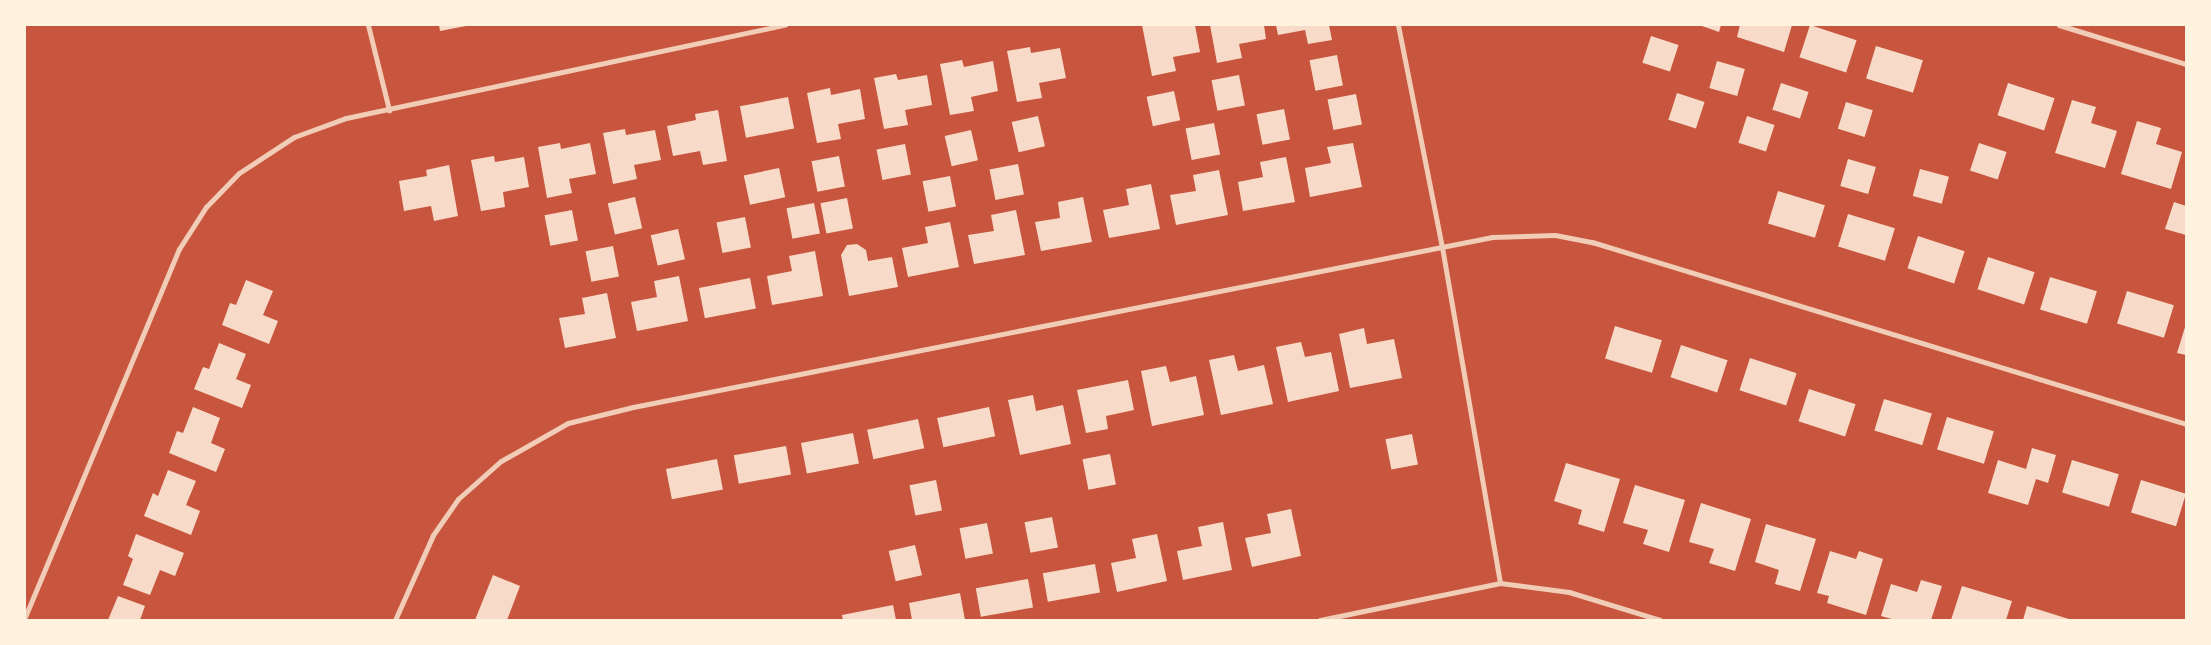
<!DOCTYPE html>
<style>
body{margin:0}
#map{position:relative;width:2211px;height:645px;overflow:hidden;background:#c8553d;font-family:"PT Sans",sans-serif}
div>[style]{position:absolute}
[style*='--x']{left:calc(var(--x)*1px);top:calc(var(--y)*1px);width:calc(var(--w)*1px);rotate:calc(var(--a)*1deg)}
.building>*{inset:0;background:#f7dbc8;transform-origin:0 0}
.minor>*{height:5px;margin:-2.5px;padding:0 2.5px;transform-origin:2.5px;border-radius:2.5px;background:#f1ccb7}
span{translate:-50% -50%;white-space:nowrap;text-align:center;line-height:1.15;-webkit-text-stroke:4px #fff3e0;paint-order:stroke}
.frame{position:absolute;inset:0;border:26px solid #fff3e0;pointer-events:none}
</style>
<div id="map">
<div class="building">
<i style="clip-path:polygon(439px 25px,466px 25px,466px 26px,440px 31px)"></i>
<i style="clip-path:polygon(1142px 25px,1195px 25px,1200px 52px,1173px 57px,1176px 71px,1152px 76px)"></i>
<i style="clip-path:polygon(1210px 25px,1264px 25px,1266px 39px,1239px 44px,1242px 58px,1217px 63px)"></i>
<i style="clip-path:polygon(1276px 25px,1329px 25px,1332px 40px,1308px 44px,1305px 30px,1278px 35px)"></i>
<i style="clip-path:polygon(1699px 25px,1721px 25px,1719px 32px)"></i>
<i style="clip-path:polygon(1740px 25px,1792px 25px,1784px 52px,1737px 37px)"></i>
<i style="left:1810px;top:25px;width:49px;height:34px;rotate:18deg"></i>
<i style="left:1651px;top:36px;width:29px;height:28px;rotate:18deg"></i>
<i style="left:1876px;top:46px;width:49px;height:34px;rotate:17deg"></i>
<i style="clip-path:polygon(1030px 47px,1031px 53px,1060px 48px,1066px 78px,1039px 83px,1042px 98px,1017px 102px,1007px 51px)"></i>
<i style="left:1337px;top:55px;width:31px;height:28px;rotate:79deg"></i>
<i style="clip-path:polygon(962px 60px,964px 67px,993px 61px,998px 91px,971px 97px,974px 111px,950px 115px,940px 64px)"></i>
<i style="left:1717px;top:61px;width:29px;height:28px;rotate:16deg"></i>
<i style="clip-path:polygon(896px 74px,898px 80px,927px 75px,932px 105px,905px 110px,908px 125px,884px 129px,874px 78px)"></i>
<i style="left:1239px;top:75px;width:31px;height:28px;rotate:79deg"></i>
<i style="left:1781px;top:83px;width:29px;height:28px;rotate:18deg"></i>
<i style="left:2008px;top:83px;width:49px;height:34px;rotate:18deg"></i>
<i style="clip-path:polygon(830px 88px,831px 95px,860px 89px,865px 119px,838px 124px,841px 139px,817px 143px,807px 93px)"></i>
<i style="left:1174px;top:91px;width:30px;height:28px;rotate:78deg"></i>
<i style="left:1677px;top:93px;width:29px;height:28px;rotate:18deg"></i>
<i style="left:1356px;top:94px;width:31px;height:29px;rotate:79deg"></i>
<i style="left:788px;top:97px;width:32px;height:49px;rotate:79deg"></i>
<i style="clip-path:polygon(2072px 100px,2096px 107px,2091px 123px,2117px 131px,2105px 168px,2055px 153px)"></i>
<i style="left:1846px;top:102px;width:28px;height:28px;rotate:17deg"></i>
<i style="left:1284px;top:109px;width:31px;height:28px;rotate:79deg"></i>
<i style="clip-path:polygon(718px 110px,727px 161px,703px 165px,700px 151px,673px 156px,667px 126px,696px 120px,695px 114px)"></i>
<i style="left:1038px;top:116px;width:31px;height:27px;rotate:77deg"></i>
<i style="left:1747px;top:116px;width:29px;height:28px;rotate:18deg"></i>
<i style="clip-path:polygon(2137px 121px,2161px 128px,2156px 144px,2182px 152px,2171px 189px,2121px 174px)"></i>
<i style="left:1214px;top:123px;width:32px;height:29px;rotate:79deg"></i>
<i style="clip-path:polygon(625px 129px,626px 135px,655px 130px,661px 160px,634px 165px,637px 179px,613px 184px,603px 133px)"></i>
<i style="left:971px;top:130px;width:31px;height:27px;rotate:77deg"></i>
<i style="clip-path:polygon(560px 143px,561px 149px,590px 143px,596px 174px,569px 179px,572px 193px,547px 198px,538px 147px)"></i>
<i style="clip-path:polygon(1353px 143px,1362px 187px,1310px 197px,1305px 168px,1331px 163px,1327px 147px)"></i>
<i style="left:1979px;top:143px;width:29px;height:29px;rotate:18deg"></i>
<i style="left:905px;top:144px;width:31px;height:29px;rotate:79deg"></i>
<i style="clip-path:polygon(494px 156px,495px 162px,524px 157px,529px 187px,503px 192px,505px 207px,481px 211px,471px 160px)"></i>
<i style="left:839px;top:156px;width:31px;height:28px;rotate:79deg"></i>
<i style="clip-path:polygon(1286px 157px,1295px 202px,1243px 211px,1238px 182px,1263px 177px,1260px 162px)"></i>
<i style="left:1848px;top:159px;width:29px;height:28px;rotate:16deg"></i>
<i style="left:1018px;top:164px;width:31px;height:29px;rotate:79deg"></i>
<i style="clip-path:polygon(449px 165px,458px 216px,434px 221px,431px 206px,404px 211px,399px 181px,427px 176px,426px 170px)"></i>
<i style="left:779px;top:168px;width:30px;height:36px;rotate:78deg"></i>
<i style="left:1920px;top:169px;width:30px;height:28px;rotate:15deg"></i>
<i style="clip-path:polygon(1219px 170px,1228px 215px,1176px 225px,1170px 195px,1196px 191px,1193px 175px)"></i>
<i style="left:950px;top:176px;width:31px;height:28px;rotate:79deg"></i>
<i style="clip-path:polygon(1151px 184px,1160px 229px,1109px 238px,1103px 210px,1129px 205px,1126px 189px)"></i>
<i style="left:1778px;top:191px;width:49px;height:34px;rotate:17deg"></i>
<i style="left:635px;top:197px;width:32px;height:28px;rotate:77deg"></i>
<i style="clip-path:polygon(1083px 197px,1092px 242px,1041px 251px,1035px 222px,1060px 218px,1058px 202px)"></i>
<i style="left:847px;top:198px;width:31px;height:27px;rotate:79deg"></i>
<i style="clip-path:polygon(2174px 202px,2186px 206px,2186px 235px,2165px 229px)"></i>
<i style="left:814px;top:203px;width:31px;height:28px;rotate:79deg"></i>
<i style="left:572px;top:210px;width:31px;height:28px;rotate:79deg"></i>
<i style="clip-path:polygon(1016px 210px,1025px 255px,974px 264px,968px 235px,994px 231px,991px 215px)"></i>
<i style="left:1848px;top:214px;width:49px;height:34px;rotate:17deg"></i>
<i style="left:745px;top:217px;width:31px;height:29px;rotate:79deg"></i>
<i style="clip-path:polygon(950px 222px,959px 267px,908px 277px,902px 248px,928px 243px,925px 227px)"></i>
<i style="left:678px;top:229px;width:31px;height:28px;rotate:77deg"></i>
<i style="left:1918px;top:236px;width:49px;height:34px;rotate:18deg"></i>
<i style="clip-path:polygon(857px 244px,866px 250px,868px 261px,892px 257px,898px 287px,849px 296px,841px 255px,847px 245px)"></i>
<i style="left:613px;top:246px;width:31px;height:28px;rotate:79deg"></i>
<i style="clip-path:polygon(815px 251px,823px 296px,772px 305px,767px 276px,792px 271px,789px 256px)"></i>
<i style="left:1988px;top:257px;width:49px;height:34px;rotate:18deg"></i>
<i style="clip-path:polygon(679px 276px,688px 321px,637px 331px,631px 302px,657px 297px,654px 281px)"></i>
<i style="left:2050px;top:277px;width:49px;height:34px;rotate:17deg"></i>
<i style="left:750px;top:278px;width:31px;height:52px;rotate:79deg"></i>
<i style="clip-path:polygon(246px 280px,273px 291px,263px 315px,278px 321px,269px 344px,222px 325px,230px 303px,236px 305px)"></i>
<i style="left:2127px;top:291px;width:49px;height:34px;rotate:17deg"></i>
<i style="clip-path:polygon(607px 293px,616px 338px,565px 348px,559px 318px,585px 314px,582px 298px)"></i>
<i style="clip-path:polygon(2186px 324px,2186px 355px,2177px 353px)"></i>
<i style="left:1615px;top:326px;width:49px;height:34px;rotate:17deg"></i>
<i style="clip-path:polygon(1364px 328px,1367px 344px,1394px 339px,1402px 378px,1350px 388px,1339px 334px)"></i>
<i style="clip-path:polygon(1301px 342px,1305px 357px,1331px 352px,1339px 391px,1288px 402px,1276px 347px)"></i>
<i style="clip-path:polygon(219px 343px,246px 354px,236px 379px,251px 385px,242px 408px,194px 389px,203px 367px,209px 369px)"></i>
<i style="left:1681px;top:345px;width:49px;height:34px;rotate:18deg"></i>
<i style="clip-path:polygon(1234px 355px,1238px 371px,1264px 365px,1273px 404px,1221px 415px,1209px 360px)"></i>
<i style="left:1750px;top:358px;width:49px;height:34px;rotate:18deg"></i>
<i style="clip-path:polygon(1166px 366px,1170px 382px,1196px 376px,1204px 415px,1152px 426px,1141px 371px)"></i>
<i style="clip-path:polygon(1128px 380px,1134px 410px,1106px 416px,1108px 429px,1086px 433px,1077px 390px)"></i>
<i style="left:1809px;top:389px;width:49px;height:34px;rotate:18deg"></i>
<i style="clip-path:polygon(1033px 395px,1036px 411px,1063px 405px,1071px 444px,1020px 455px,1008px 400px)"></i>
<i style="left:1884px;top:399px;width:50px;height:33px;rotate:17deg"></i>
<i style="clip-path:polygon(193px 407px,220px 418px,211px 443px,225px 449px,216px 472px,169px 453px,177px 431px,183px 433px)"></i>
<i style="left:989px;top:407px;width:30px;height:53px;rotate:78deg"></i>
<i style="left:1947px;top:417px;width:49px;height:34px;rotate:17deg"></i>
<i style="left:918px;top:419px;width:30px;height:52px;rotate:78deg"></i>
<i style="left:853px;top:433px;width:31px;height:53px;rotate:79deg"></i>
<i style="left:1412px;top:434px;width:31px;height:27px;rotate:79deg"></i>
<i style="left:786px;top:446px;width:29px;height:53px;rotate:80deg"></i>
<i style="clip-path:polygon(2032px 448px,2056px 455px,2048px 483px,2036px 479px,2028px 505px,1988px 493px,1998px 460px,2026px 469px)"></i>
<i style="left:1110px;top:454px;width:31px;height:28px;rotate:79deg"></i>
<i style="left:717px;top:459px;width:31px;height:52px;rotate:79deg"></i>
<i style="left:2072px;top:460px;width:49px;height:34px;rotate:17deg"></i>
<i style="clip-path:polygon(1566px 463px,1620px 479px,1604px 532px,1578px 524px,1582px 510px,1554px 501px)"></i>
<i style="clip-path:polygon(168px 470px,196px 481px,186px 505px,200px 511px,191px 535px,144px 516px,153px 493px,158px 496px)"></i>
<i style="left:936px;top:480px;width:31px;height:27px;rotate:79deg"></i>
<i style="left:2141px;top:480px;width:47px;height:34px;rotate:17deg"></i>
<i style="clip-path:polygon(1635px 485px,1685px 500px,1669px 552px,1643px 544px,1648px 530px,1623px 523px)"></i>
<i style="clip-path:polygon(1701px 503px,1751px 519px,1735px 571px,1709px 563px,1714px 549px,1689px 542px)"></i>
<i style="clip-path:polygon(1291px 509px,1301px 556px,1252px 567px,1245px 538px,1271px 533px,1267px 514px)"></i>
<i style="left:1052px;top:517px;width:31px;height:28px;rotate:79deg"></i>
<i style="clip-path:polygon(1223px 522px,1232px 570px,1183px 580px,1177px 551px,1202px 546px,1198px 527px)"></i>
<i style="left:987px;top:523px;width:31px;height:28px;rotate:79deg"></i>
<i style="clip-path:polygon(1766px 524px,1816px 539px,1800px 591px,1775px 584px,1779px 570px,1755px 562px)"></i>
<i style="clip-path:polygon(136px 534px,184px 553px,175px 576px,160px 570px,150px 595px,123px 585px,133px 559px,128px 556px)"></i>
<i style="clip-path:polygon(1157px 534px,1167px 581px,1117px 592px,1111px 563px,1136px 558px,1132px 539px)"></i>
<i style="left:915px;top:545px;width:31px;height:27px;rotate:77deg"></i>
<i style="clip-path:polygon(1830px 551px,1856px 559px,1859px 551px,1883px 559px,1866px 615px,1827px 603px,1829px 596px,1817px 593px)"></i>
<i style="left:1095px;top:564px;width:29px;height:53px;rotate:80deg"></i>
<i style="clip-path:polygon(493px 575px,520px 586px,507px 620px,475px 620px)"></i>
<i style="left:1028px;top:579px;width:29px;height:53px;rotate:80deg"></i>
<i style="clip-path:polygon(1921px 580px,1942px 586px,1931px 620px,1895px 620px,1881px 616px,1891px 584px,1917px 592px)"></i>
<i style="clip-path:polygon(1962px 586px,2012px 601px,2006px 620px,1951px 620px)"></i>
<i style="clip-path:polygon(960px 593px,965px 620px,912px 620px,909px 603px)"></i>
<i style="clip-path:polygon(118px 596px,145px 606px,140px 620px,108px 620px)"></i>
<i style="clip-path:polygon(893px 605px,896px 620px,843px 620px,842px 615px)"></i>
<i style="clip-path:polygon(2027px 606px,2072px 620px,2023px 620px)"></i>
</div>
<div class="minor">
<i style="--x:368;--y:25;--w:88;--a:76.1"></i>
<i style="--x:1398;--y:25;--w:226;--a:78.8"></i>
<i style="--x:1442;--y:247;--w:341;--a:80.2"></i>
<i style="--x:2059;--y:25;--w:133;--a:17.1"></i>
<i style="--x:25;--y:617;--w:399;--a:-67.3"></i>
<i style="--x:179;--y:249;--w:50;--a:-57.3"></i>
<i style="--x:206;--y:207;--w:47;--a:-45.9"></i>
<i style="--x:239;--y:173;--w:66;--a:-33.2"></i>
<i style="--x:294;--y:137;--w:55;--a:-20.1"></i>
<i style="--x:346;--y:118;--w:449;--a:-12"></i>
<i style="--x:395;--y:620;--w:93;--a:-65.9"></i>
<i style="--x:433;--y:535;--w:44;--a:-55.2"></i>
<i style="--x:458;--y:499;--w:57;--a:-41.5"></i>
<i style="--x:501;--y:461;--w:77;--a:-29.6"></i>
<i style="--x:568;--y:423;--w:67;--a:-13.8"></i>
<i style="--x:633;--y:407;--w:876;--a:-11.19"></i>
<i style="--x:1492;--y:237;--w:63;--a:-1.8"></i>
<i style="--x:1555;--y:235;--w:38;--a:11"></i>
<i style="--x:1592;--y:242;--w:621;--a:17.03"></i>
<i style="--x:1320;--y:620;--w:184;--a:-11.6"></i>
<i style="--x:1500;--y:583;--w:70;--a:7.4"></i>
<i style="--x:1569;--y:592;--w:95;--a:17.1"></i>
</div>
<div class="frame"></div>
</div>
